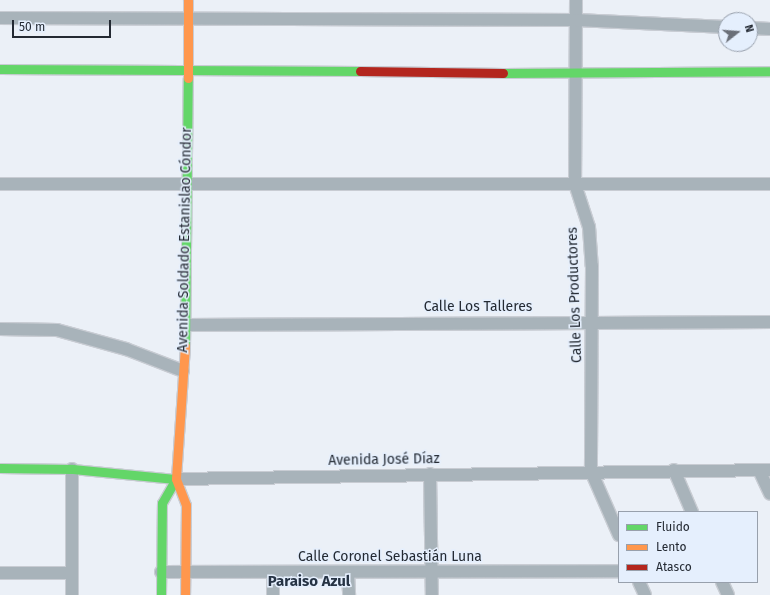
<!DOCTYPE html>
<meta charset="utf-8">
<style>
body{margin:0}
#map{position:relative;width:770px;height:595px;overflow:hidden;background:#ebf0f7;font-family:"Fira Sans",sans-serif}
div>[style]{position:absolute}
[style*='--x']{left:calc(var(--x)*1px);top:calc(var(--y)*1px);width:calc(var(--w)*1px);rotate:calc(var(--a)*1deg)}
.roads{filter:drop-shadow(1px 0 #c8ccd3) drop-shadow(-1px 0 #c8ccd3) drop-shadow(0 1px #c8ccd3) drop-shadow(0 -1px #c8ccd3)}
.street>*{height:12px;margin:-6px;padding:0 6px;transform-origin:6px;border-radius:6px;background:#a8b3ba}
.fast>*{height:9px;margin:-4.5px;padding:0 4.5px;transform-origin:4.5px;border-radius:4.5px;background:#63d668}
.slow>*{height:9px;margin:-4.5px;padding:0 4.5px;transform-origin:4.5px;border-radius:4.5px;background:#ff974d}
.jam>*{height:9px;margin:-4.5px;padding:0 4.5px;transform-origin:4.5px;border-radius:4.5px;background:#b3261e}
span{translate:-50% -50%;white-space:nowrap;text-align:center;line-height:1.15;-webkit-text-stroke:3px #e5effd;paint-order:stroke}
.street-label{font-size:14px;color:#242a33}
.neighbourhood-label{font-size:15px;color:#263344;font-weight:700}
.legend{position:absolute;left:618px;top:511px;width:140px;height:72px;box-sizing:border-box;background:#e5effd;border:1px solid #98a0ac;margin:0;padding:5px 7px;list-style:none;font-size:12px;color:#242a33}
.legend li{display:flex;align-items:center;gap:8px;height:20px}
.legend b{width:20px;border:1px solid #98a0ac}
.north{position:absolute;left:718px;top:12px;width:40px;height:40px;box-sizing:border-box;background:#e5effd;border:1px solid #98a0ac;border-radius:50%;rotate:73deg;font-size:11px;font-weight:700;line-height:16px;text-align:center;color:#242a33}
.north::after{content:'';display:block;margin:auto;width:14px;height:18px;background:#6a6f78;clip-path:polygon(50% 0,100% 100%,50% 72%,0 100%)}
.scale{position:absolute;left:12px;top:20px;width:99px;height:18px;box-sizing:border-box;border:2px solid #242a33;border-top:0;padding-left:5px;font-size:12px;line-height:14px;white-space:nowrap;color:#242a33;-webkit-text-stroke:3px #e5effd;paint-order:stroke}
</style>
<div id="map">
<div class="roads">
<div class="street">
<i style="--x:576;--y:0;--w:184;--a:90.3"></i>
<i style="--x:575;--y:184;--w:45;--a:72"></i>
<i style="--x:589;--y:227;--w:39;--a:86"></i>
<i style="--x:592;--y:266;--w:205;--a:90.3"></i>
<i style="--x:591;--y:471;--w:70;--a:66.4"></i>
<i style="--x:0;--y:18;--w:576;--a:0.2"></i>
<i style="--x:576;--y:20;--w:150;--a:2.7"></i>
<i style="--x:750;--y:28;--w:20;--a:3"></i>
<i style="--x:0;--y:184;--w:770;--a:0"></i>
<i style="--x:186;--y:325;--w:584;--a:-0.29"></i>
<i style="--x:0;--y:329;--w:57;--a:1"></i>
<i style="--x:57;--y:330;--w:72;--a:15.4"></i>
<i style="--x:126;--y:349;--w:61;--a:21.1"></i>
<i style="--x:674;--y:470;--w:46;--a:66.8"></i>
<i style="--x:759;--y:470;--w:26;--a:65"></i>
<i style="--x:430;--y:474;--w:121;--a:89.1"></i>
<i style="--x:176;--y:479;--w:594;--a:-0.87"></i>
<i style="--x:161;--y:572;--w:458;--a:-0.1"></i>
<i style="--x:273;--y:572;--w:23;--a:90"></i>
<i style="--x:0;--y:573;--w:71;--a:0"></i>
<i style="--x:348;--y:573;--w:22;--a:87"></i>
<i style="--x:639;--y:582;--w:14;--a:65"></i>
<i style="--x:722;--y:582;--w:14;--a:65"></i>
<i style="--x:72;--y:595;--w:126;--a:-90"></i>
</div>
<div class="fast">
<i style="--x:0;--y:69;--w:360;--a:0.3"></i>
<i style="--x:503;--y:73;--w:267;--a:-0.4"></i>
<i style="--x:185;--y:346;--w:268;--a:-89.4"></i>
<i style="--x:0;--y:468;--w:72;--a:0.8"></i>
<i style="--x:72;--y:469;--w:104;--a:5.5"></i>
<i style="--x:161;--y:595;--w:92;--a:-89.4"></i>
<i style="--x:162;--y:503;--w:28;--a:-60"></i>
</div>
<div class="slow">
<i style="--x:188;--y:78;--w:78;--a:-90"></i>
<i style="--x:185;--y:346;--w:133;--a:93.9"></i>
<i style="--x:176;--y:479;--w:28;--a:69"></i>
<i style="--x:186;--y:505;--w:90;--a:90.6"></i>
</div>
<div class="jam">
<i style="--x:360;--y:71;--w:143;--a:0.8"></i>
</div>
</div>
<div class="street-label">
<span style="left:185px;top:240px;rotate:-89deg">Avenida Soldado Estanislao Cóndor</span>
<span style="left:575px;top:295px;rotate:-92deg">Calle Los Productores</span>
<span style="left:478px;top:307px">Calle Los Talleres</span>
<span style="left:384px;top:460px;rotate:-1deg">Avenida José Díaz</span>
<span style="left:390px;top:557px">Calle Coronel Sebastián Luna</span>
</div>
<div class="neighbourhood-label">
<span style="left:309px;top:582px">Paraiso Azul</span>
</div>
<ul class="legend">
<li><b style="height:5px;background:#63d668"></b>Fluido</li>
<li><b style="height:5px;background:#ff974d"></b>Lento</li>
<li><b style="height:5px;background:#b3261e"></b>Atasco</li>
</ul>
<div class="north">N</div>
<div class="scale">50 m</div>
</div>
